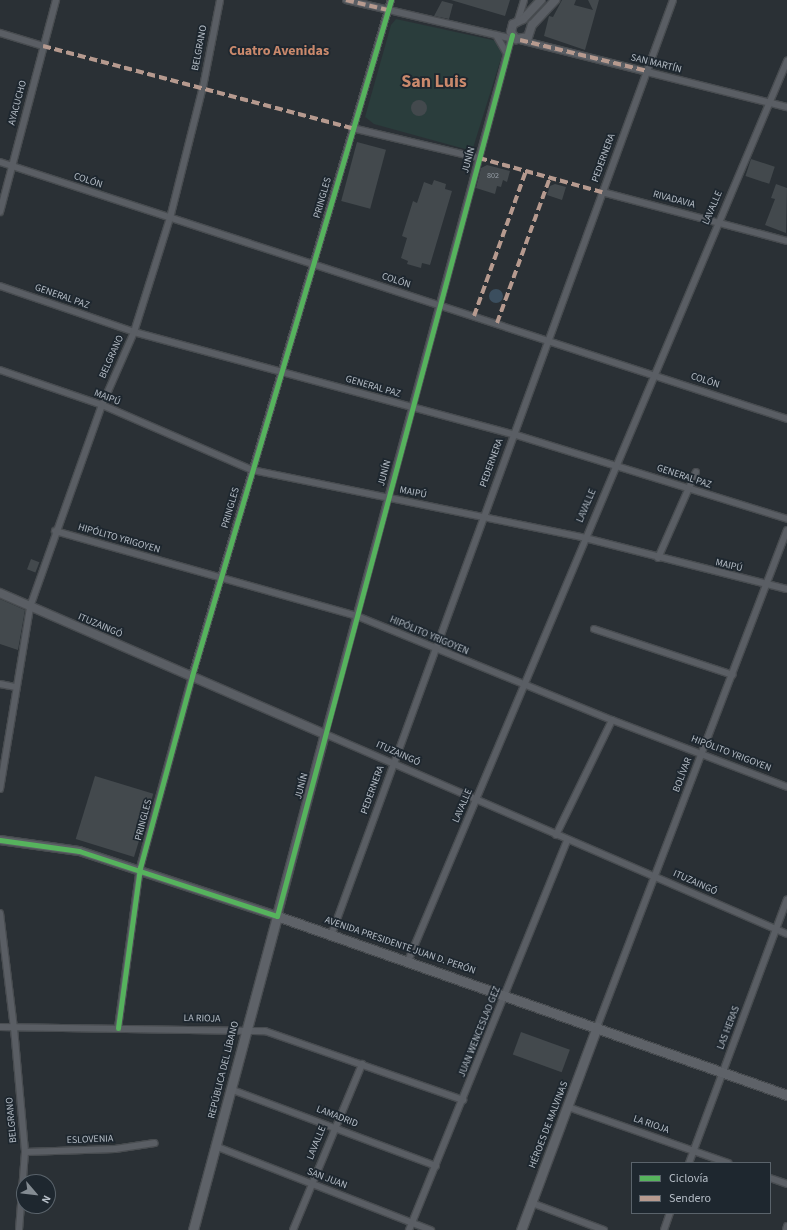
<!DOCTYPE html>
<meta charset="utf-8">
<style>
body{margin:0}
#map{position:relative;width:787px;height:1230px;overflow:hidden;background:#2a3035;font-family:"Source Sans 3",sans-serif}
div>[style]{position:absolute}
[style*='--x']{left:calc(var(--x)*1px);top:calc(var(--y)*1px);width:calc(var(--w)*1px);rotate:calc(var(--a)*1deg)}
.green>*{inset:0;background:#2a3d3c}
.water>*{inset:0;background:#3b4e5e}
.round{border-radius:50%}
.building>*{inset:0;background:#43494d;transform-origin:0 0}
.roads{filter:drop-shadow(1px 0 #484c50) drop-shadow(-1px 0 #484c50) drop-shadow(0 1px #484c50) drop-shadow(0 -1px #484c50)}
.minor>*{height:6px;margin:-3px;padding:0 3px;transform-origin:3px;border-radius:3px;background:#5a5e64}
.tertiary>*{height:8px;margin:-4px;padding:0 4px;transform-origin:4px;border-radius:4px;background:#5a5e64}
.secondary>*{height:9px;margin:-4.5px;padding:0 4.5px;transform-origin:4.5px;border-radius:4.5px;background:#5e6268}
.quiet>*{height:4px;margin-top:-2px;transform-origin:0;background:repeating-linear-gradient(90deg,#b69a8f 0 8px,transparent 0 12px)}
.cycleway>*{height:5px;margin:-2.5px;padding:0 2.5px;transform-origin:2.5px;border-radius:2.5px;background:#56b35d}
span{translate:-50% -50%;white-space:nowrap;text-align:center;line-height:1.15;-webkit-text-stroke:3.5px #1e272f;paint-order:stroke}
.number-label{font-size:8px;color:#98a0a8}
.number-label span{-webkit-text-stroke-width:0}
.street-label{font-size:10px;color:#b5bdc6}
.district-label{font-size:14px;color:#ca896c;font-weight:700}
.town-label{font-size:18px;color:#ca896c;font-weight:700}
.legend{position:absolute;left:631px;top:1162px;width:140px;height:52px;box-sizing:border-box;background:#1e272f;border:1px solid #5a636b;margin:0;padding:5px 7px;list-style:none;font-size:12px;color:#b5bdc6}
.legend li{display:flex;align-items:center;gap:8px;height:20px}
.legend b{width:20px;border:1px solid #5a636b}
.north{position:absolute;left:16px;top:1174px;width:40px;height:40px;box-sizing:border-box;background:#1e272f;border:1px solid #5a636b;border-radius:50%;rotate:118deg;font-size:11px;font-weight:700;line-height:16px;text-align:center;color:#b5bdc6}
.north::after{content:'';display:block;margin:auto;width:14px;height:18px;background:#848c93;clip-path:polygon(50% 0,100% 100%,50% 72%,0 100%)}
</style>
<div id="map">
<div class="green">
<i style="clip-path:polygon(396px 19px,497px 41px,503px 52px,473px 148px,465px 149px,374px 124px,365px 117px,391px 25px)"></i>
</div>
<div class="water">
<i class="round" style="left:489px;top:289px;width:14px;height:14px"></i>
</div>
<div class="building">
<i style="clip-path:polygon(451px 0,510px 0,505px 16px)"></i>
<i style="clip-path:polygon(562px 0,576px 0,574px 5px,593px 10px,588px 0,599px 0,585px 50px,544px 36px,549px 16px,553px 17px)"></i>
<i style="clip-path:polygon(442px 1px,453px 4px,449px 19px,434px 16px)"></i>
<i class="round" style="left:411px;top:100px;width:16px;height:16px"></i>
<i style="left:357px;top:142px;width:30px;height:61px;rotate:15deg"></i>
<i style="left:751px;top:159px;width:25px;height:18px;rotate:18deg"></i>
<i style="clip-path:polygon(487px 165px,510px 171px,507px 182px,503px 180px,501px 187px,497px 186px,495px 194px,476px 188px,481px 168px)"></i>
<i style="clip-path:polygon(434px 180px,446px 184px,445px 189px,452px 191px,430px 265px,422px 263px,421px 268px,407px 264px,408px 261px,401px 258px,407px 238px,402px 236px,413px 201px,417px 203px,424px 182px,432px 185px)"></i>
<i style="clip-path:polygon(555px 184px,566px 187px,562px 200px,547px 195px,550px 186px)"></i>
<i style="clip-path:polygon(776px 184px,787px 188px,786px 233px,765px 225px,775px 199px,771px 198px)"></i>
<i style="left:31px;top:559px;width:9px;height:11px;rotate:21deg"></i>
<i style="clip-path:polygon(0 599px,25px 610px,18px 650px,0 644px)"></i>
<i style="left:95px;top:776px;width:61px;height:66px;rotate:17deg"></i>
<i style="left:521px;top:1032px;width:52px;height:24px;rotate:20deg"></i>
</div>
<div class="roads">
<div class="minor">
<i style="--x:346;--y:0;--w:172;--a:13.1"></i>
<i style="--x:518;--y:20;--w:21;--a:-73"></i>
<i style="--x:0;--y:33;--w:45;--a:16.8"></i>
<i style="--x:496;--y:35;--w:20;--a:60"></i>
<i style="--x:512;--y:35;--w:724;--a:104.98"></i>
<i style="--x:325;--y:734;--w:503;--a:23.41"></i>
<i style="--x:520;--y:40;--w:275;--a:14.1"></i>
<i style="--x:352;--y:128;--w:130;--a:13.3"></i>
<i style="--x:0;--y:162;--w:828;--a:18.08"></i>
<i style="--x:602;--y:192;--w:191;--a:14.8"></i>
<i style="--x:0;--y:212;--w:219;--a:-75.2"></i>
<i style="--x:0;--y:286;--w:142;--a:18.9"></i>
<i style="--x:134;--y:332;--w:392;--a:15.1"></i>
<i style="--x:513;--y:434;--w:287;--a:17.2"></i>
<i style="--x:0;--y:370;--w:108;--a:18.9"></i>
<i style="--x:102;--y:405;--w:163;--a:23.4"></i>
<i style="--x:252;--y:470;--w:340;--a:11.5"></i>
<i style="--x:585;--y:538;--w:208;--a:14.2"></i>
<i style="--x:55;--y:531;--w:314;--a:15.7"></i>
<i style="--x:357;--y:616;--w:275;--a:22.2"></i>
<i style="--x:612;--y:720;--w:187;--a:20.9"></i>
<i style="--x:658;--y:558;--w:94;--a:-66.2"></i>
<i style="--x:594;--y:629;--w:146;--a:18.3"></i>
<i style="--x:0;--y:684;--w:15;--a:11"></i>
<i style="--x:0;--y:789;--w:184;--a:-80.6"></i>
<i style="--x:30;--y:607;--w:214;--a:-70.4"></i>
<i style="--x:102;--y:405;--w:80;--a:-66.3"></i>
<i style="--x:134;--y:332;--w:120;--a:-72.5"></i>
<i style="--x:170;--y:218;--w:135;--a:-75.9"></i>
<i style="--x:203;--y:87;--w:89;--a:-78.9"></i>
<i style="--x:556;--y:835;--w:128;--a:-64"></i>
<i style="--x:0;--y:913;--w:116;--a:83.1"></i>
<i style="--x:14;--y:1028;--w:124;--a:84.9"></i>
<i style="--x:25;--y:1152;--w:78;--a:94.4"></i>
<i style="--x:332;--y:933;--w:993;--a:-69.92"></i>
<i style="--x:408;--y:961;--w:977;--a:-67.16"></i>
<i style="--x:0;--y:1027;--w:265;--a:0.9"></i>
<i style="--x:265;--y:1031;--w:210;--a:19.2"></i>
<i style="--x:597;--y:1027;--w:532;--a:-69.08"></i>
<i style="--x:118;--y:1028;--w:162;--a:-82.2"></i>
<i style="--x:140;--y:868;--w:199;--a:-74.8"></i>
<i style="--x:192;--y:676;--w:705;--a:-73.6"></i>
<i style="--x:230;--y:1089;--w:220;--a:20.5"></i>
<i style="--x:568;--y:1107;--w:170;--a:19.3"></i>
<i style="--x:215;--y:1146;--w:232;--a:21.3"></i>
<i style="--x:25;--y:1152;--w:90;--a:-1.9"></i>
<i style="--x:115;--y:1149;--w:40;--a:-8.5"></i>
<i style="--x:689;--y:1163;--w:281;--a:-69.6"></i>
<i style="--x:770;--y:1178;--w:18;--a:19"></i>
<i style="--x:532;--y:1203;--w:77;--a:20.6"></i>
<i style="--x:293;--y:1230;--w:180;--a:-67.4"></i>
<i style="--x:409;--y:1230;--w:421;--a:-67.9"></i>
<i style="--x:664;--y:1230;--w:18;--a:-71"></i>
<i style="--x:786;--y:1230;--w:4;--a:-76"></i>
</div>
<div class="tertiary">
<i style="--x:541;--y:0;--w:26;--a:133"></i>
<i style="--x:523;--y:19;--w:11;--a:153"></i>
<i style="--x:513;--y:24;--w:8;--a:104"></i>
<i style="--x:511;--y:32;--w:9;--a:54"></i>
<i style="--x:516;--y:39;--w:12;--a:-9"></i>
<i style="--x:528;--y:37;--w:13;--a:-72"></i>
<i style="--x:532;--y:25;--w:34;--a:-47"></i>
<i style="--x:0;--y:593;--w:354;--a:23.5"></i>
<i style="--x:325;--y:734;--w:188;--a:104.8"></i>
<i style="--x:277;--y:916;--w:208;--a:-161.8"></i>
<i style="--x:79;--y:851;--w:80;--a:-172.1"></i>
</div>
<div class="secondary">
<i style="--x:193;--y:1230;--w:325;--a:-75"></i>
<i style="--x:277;--y:916;--w:541;--a:19.34"></i>
<i style="--x:521;--y:1230;--w:217;--a:-69.5"></i>
</div>
</div>
<div class="quiet">
<i style="--x:346;--y:0;--w:43;--a:13.4"></i>
<i style="--x:520;--y:40;--w:131;--a:13.7"></i>
<i style="--x:43;--y:46;--w:320;--a:14.9"></i>
<i style="--x:479;--y:158;--w:128;--a:15.5"></i>
<i style="--x:474;--y:316;--w:154;--a:-70.3"></i>
<i style="--x:497;--y:323;--w:155;--a:-70"></i>
</div>
<div class="cycleway">
<i style="--x:0;--y:840;--w:80;--a:7.9"></i>
<i style="--x:79;--y:851;--w:208;--a:18.2"></i>
<i style="--x:277;--y:916;--w:912;--a:-75.06"></i>
<i style="--x:118;--y:1028;--w:162;--a:-82.2"></i>
<i style="--x:140;--y:868;--w:199;--a:-74.8"></i>
<i style="--x:192;--y:676;--w:705;--a:-73.6"></i>
</div>
<div class="number-label">
<span style="left:493px;top:176px">802</span>
</div>
<div class="street-label">
<span style="left:200px;top:48px;rotate:-79deg">BELGRANO</span>
<span style="left:656px;top:64px;rotate:14deg">SAN MARTÍN</span>
<span style="left:18px;top:103px;rotate:-75deg">AYACUCHO</span>
<span style="left:604px;top:158px;rotate:-70deg">PEDERNERA</span>
<span style="left:469px;top:160px;rotate:-75deg">JUNÍN</span>
<span style="left:88px;top:181px;rotate:18deg">COLÓN</span>
<span style="left:323px;top:198px;rotate:-74deg">PRINGLES</span>
<span style="left:674px;top:200px;rotate:15deg">RIVADAVIA</span>
<span style="left:713px;top:208px;rotate:-67deg">LAVALLE</span>
<span style="left:396px;top:281px;rotate:18deg">COLÓN</span>
<span style="left:62px;top:297px;rotate:19deg">GENERAL PAZ</span>
<span style="left:112px;top:357px;rotate:-66deg">BELGRANO</span>
<span style="left:705px;top:381px;rotate:18deg">COLÓN</span>
<span style="left:373px;top:387px;rotate:16deg">GENERAL PAZ</span>
<span style="left:107px;top:398px;rotate:21deg">MAIPÚ</span>
<span style="left:492px;top:463px;rotate:-70deg">PEDERNERA</span>
<span style="left:385px;top:473px;rotate:-75deg">JUNÍN</span>
<span style="left:684px;top:477px;rotate:18deg">GENERAL PAZ</span>
<span style="left:413px;top:493px;rotate:11deg">MAIPÚ</span>
<span style="left:587px;top:506px;rotate:-67deg">LAVALLE</span>
<span style="left:231px;top:508px;rotate:-74deg">PRINGLES</span>
<span style="left:119px;top:539px;rotate:16deg">HIPÓLITO YRIGOYEN</span>
<span style="left:729px;top:566px;rotate:13deg">MAIPÚ</span>
<span style="left:100px;top:626px;rotate:23deg">ITUZAINGÓ</span>
<span style="left:429px;top:636px;rotate:23deg">HIPÓLITO YRIGOYEN</span>
<span style="left:398px;top:754px;rotate:24deg">ITUZAINGÓ</span>
<span style="left:731px;top:754px;rotate:21deg">HIPÓLITO YRIGOYEN</span>
<span style="left:683px;top:775px;rotate:-69deg">BOLÍVAR</span>
<span style="left:302px;top:786px;rotate:-75deg">JUNÍN</span>
<span style="left:373px;top:790px;rotate:-70deg">PEDERNERA</span>
<span style="left:463px;top:806px;rotate:-67deg">LAVALLE</span>
<span style="left:144px;top:820px;rotate:-75deg">PRINGLES</span>
<span style="left:695px;top:883px;rotate:24deg">ITUZAINGÓ</span>
<span style="left:400px;top:946px;rotate:19deg">AVENIDA PRESIDENTE JUAN D. PERÓN</span>
<span style="left:202px;top:1019px;rotate:1deg">LA RIOJA</span>
<span style="left:729px;top:1028px;rotate:-69deg">LAS HERAS</span>
<span style="left:480px;top:1032px;rotate:-68deg">JUAN WENCESLAO GEZ</span>
<span style="left:224px;top:1070px;rotate:-76deg">REPÚBLICA DEL LÍBANO</span>
<span style="left:337px;top:1117px;rotate:21deg">LAMADRID</span>
<span style="left:12px;top:1120px;rotate:-95deg">BELGRANO</span>
<span style="left:549px;top:1125px;rotate:-69deg">HÉROES DE MALVINAS</span>
<span style="left:651px;top:1125px;rotate:19deg">LA RIOJA</span>
<span style="left:90px;top:1140px;rotate:-2deg">ESLOVENIA</span>
<span style="left:317px;top:1143px;rotate:-68deg">LAVALLE</span>
<span style="left:327px;top:1179px;rotate:21deg">SAN JUAN</span>
</div>
<div class="district-label">
<span style="left:279px;top:51px">Cuatro Avenidas</span>
</div>
<div class="town-label">
<span style="left:434px;top:82px">San Luis</span>
</div>
<ul class="legend">
<li><b style="height:5px;background:#56b35d"></b>Ciclovía</li>
<li><b style="height:5px;background:#b69a8f"></b>Sendero</li>
</ul>
<div class="north">N</div>
</div>
